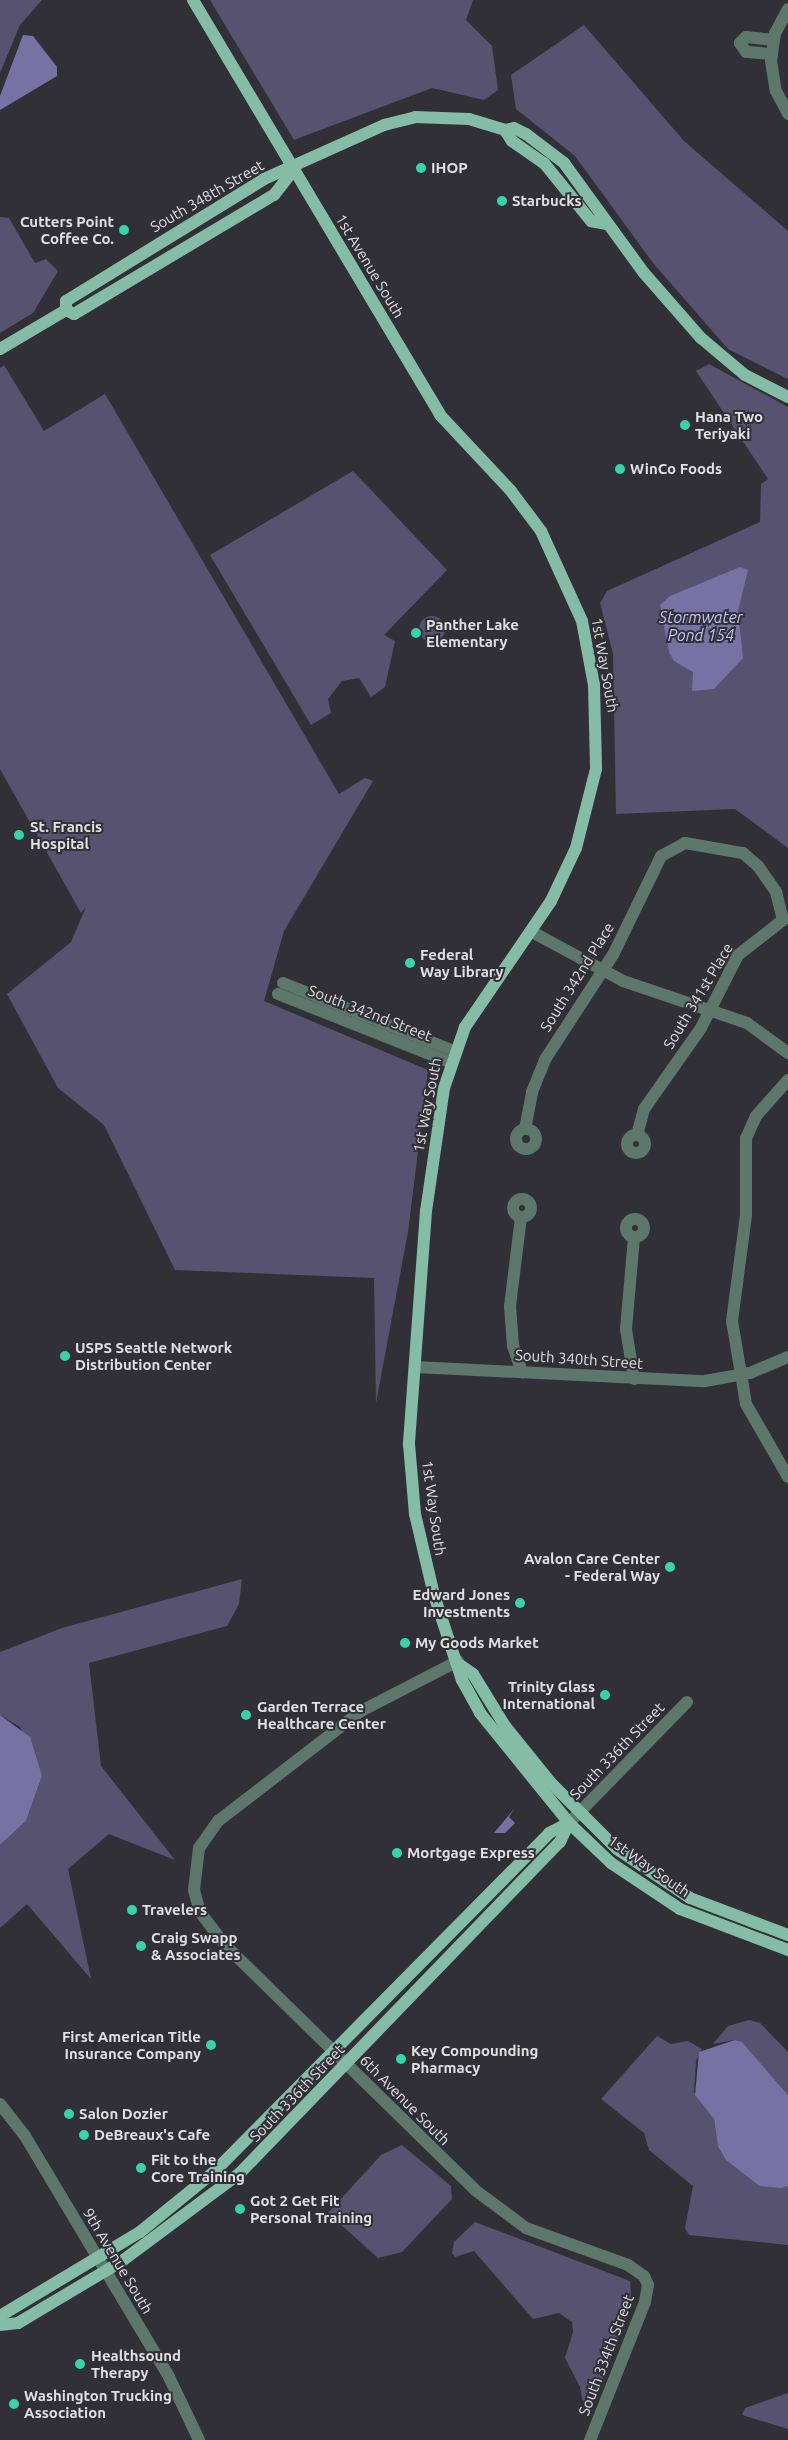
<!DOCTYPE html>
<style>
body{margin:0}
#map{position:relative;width:788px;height:2440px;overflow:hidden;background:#313036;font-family:Ubuntu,sans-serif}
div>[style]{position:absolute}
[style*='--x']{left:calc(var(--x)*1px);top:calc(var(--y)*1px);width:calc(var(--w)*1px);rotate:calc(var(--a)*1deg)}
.green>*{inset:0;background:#56526f}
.round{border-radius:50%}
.water>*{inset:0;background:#7871a4}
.minor>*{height:12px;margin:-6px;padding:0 6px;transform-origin:6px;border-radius:6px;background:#5d776d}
.minor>.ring{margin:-6px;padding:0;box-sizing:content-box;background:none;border:12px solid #5d776d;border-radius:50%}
.major>*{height:12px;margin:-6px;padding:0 6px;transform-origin:6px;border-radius:6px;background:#85bca7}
.dots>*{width:14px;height:14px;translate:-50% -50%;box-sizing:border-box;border:2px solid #313036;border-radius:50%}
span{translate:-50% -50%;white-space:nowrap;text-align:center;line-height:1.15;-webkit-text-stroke:4px #313036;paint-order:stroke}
.poi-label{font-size:15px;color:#e0e0e3;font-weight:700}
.left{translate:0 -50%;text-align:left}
.right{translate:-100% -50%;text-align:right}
.street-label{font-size:15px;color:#e0e0e3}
.water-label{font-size:16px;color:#c8c0fe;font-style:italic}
</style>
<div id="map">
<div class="green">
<i style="clip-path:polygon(0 0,42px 0,20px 25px,0 73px)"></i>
<i style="clip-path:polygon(210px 0,473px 0,466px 20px,492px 46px,498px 90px,484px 100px,432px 88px,294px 140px)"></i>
<i style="clip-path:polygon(584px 25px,684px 141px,788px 231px,788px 379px,728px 349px,653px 263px,575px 156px,516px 109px,511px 75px)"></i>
<i style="clip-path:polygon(0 217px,9px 218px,35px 263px,46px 259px,58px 271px,33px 313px,0 333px)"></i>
<i style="clip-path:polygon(709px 364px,788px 407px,788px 848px,735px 809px,616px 814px,613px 654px,600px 603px,607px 591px,760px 522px,761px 484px,768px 479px,696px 371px)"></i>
<i style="clip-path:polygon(4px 365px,44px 431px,105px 394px,339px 794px,365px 778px,373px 781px,284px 931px,264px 1001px,428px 1070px,408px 1232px,376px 1403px,374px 1278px,175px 1270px,104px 1125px,58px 1088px,7px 994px,71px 942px,86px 907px,81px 913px,0 769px,0 368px)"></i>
<i style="clip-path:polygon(353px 471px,447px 570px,384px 635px,395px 641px,385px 687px,371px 697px,359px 678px,342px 681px,328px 699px,331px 713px,311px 725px,210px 555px)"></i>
<i class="round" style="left:419px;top:616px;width:26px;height:26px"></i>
<i style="clip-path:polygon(242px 1579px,239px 1604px,227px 1626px,89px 1663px,101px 1766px,175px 1860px,109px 1834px,68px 1869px,91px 1979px,27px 1904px,0 1928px,0 1845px,26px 1821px,42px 1776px,20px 1727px,0 1715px,0 1652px,62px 1628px)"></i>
<i style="clip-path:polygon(749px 2020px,760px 2023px,788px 2052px,788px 2095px,748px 2049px,735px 2040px,713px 2044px,728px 2026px)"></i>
<i style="clip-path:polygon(657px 2036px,671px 2044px,688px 2041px,702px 2049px,696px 2061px,694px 2092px,714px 2119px,718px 2147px,726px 2160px,759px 2186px,788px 2186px,788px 2245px,689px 2235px,685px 2228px,693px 2186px,649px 2150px,644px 2133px,601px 2099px)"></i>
<i style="clip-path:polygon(402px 2145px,451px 2186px,452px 2199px,402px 2252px,378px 2258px,328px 2213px,381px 2155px)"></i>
<i style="clip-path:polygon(475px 2222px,630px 2281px,632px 2305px,590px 2410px,584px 2408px,580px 2387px,565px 2358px,573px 2332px,572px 2322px,559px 2313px,533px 2319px,474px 2251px,455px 2257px,452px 2253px,454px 2242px)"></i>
<i style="clip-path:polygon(788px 2393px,788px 2429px,742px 2415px,745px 2408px)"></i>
</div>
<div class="water">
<i style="clip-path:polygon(23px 35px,33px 36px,57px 67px,57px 76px,0 110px,0 96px)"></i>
<i style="clip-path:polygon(740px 567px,748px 570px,738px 611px,743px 658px,714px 689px,692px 691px,693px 672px,674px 661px,669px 652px,660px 605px,670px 596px)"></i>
<i style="clip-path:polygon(0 1715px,30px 1737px,42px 1776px,26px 1821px,0 1845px)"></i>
<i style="clip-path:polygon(514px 1809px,509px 1817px,515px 1823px,505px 1833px,494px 1833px)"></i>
<i style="clip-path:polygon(735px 2040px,742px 2042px,788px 2095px,788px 2186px,781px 2188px,759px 2186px,726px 2160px,718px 2147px,714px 2119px,695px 2095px,699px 2052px)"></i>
</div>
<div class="minor">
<i style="--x:788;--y:9;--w:27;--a:118"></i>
<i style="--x:775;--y:33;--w:28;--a:98"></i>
<i style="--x:771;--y:61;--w:30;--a:81"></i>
<i style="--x:776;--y:91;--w:26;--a:62"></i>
<i style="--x:771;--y:54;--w:25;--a:-175"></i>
<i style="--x:746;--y:52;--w:11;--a:-124"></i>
<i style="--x:740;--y:43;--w:8;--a:-45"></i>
<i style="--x:746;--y:37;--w:28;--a:6"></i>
<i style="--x:532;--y:932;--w:103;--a:28.3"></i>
<i style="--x:623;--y:981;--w:131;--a:18.7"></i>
<i style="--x:747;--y:1023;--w:51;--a:36.2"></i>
<i style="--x:283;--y:983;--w:184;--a:21.7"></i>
<i style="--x:278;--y:994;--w:185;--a:21.6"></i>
<i style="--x:788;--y:1080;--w:48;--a:131.6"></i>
<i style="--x:756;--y:1116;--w:24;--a:114"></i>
<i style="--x:746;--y:1138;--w:77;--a:90"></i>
<i style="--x:746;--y:1215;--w:107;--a:97.5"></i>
<i style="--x:732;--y:1321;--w:84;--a:80.4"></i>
<i style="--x:746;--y:1404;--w:84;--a:60.1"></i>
<i class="ring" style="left:516px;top:1129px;width:8px;height:8px"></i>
<i style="--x:525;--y:1129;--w:38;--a:-79"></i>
<i style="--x:532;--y:1092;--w:37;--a:-68"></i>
<i style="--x:546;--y:1058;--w:123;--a:-57"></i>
<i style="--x:613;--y:955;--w:110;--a:-64.1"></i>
<i style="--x:661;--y:856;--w:27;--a:-28"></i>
<i style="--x:685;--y:843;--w:59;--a:9.8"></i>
<i style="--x:743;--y:853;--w:20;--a:41"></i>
<i style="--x:758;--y:866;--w:32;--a:55"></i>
<i style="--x:776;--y:892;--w:29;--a:76"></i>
<i style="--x:783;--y:920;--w:57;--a:142.1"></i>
<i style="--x:738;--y:955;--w:82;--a:116.9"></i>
<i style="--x:701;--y:1028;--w:99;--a:125.1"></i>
<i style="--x:644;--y:1109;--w:27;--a:105"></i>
<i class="ring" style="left:627px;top:1135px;width:6px;height:6px"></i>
<i class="ring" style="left:513px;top:1199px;width:6px;height:6px"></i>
<i style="--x:521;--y:1217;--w:90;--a:97"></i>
<i style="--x:510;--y:1306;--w:40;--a:85.7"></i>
<i style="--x:513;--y:1346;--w:28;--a:71"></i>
<i class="ring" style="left:626px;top:1219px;width:6px;height:6px"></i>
<i style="--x:415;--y:1367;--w:290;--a:2.8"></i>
<i style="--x:705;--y:1381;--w:46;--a:-10.1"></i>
<i style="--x:750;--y:1373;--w:41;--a:-22.8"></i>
<i style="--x:634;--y:1379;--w:51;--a:-99.1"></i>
<i style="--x:626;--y:1329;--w:92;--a:-85"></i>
<i style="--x:458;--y:1661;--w:109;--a:152.7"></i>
<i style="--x:361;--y:1711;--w:180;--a:142.4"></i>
<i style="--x:218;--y:1821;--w:33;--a:125"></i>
<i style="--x:199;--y:1848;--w:42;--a:96.8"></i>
<i style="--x:194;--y:1890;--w:23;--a:75"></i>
<i style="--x:200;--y:1912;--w:40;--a:53"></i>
<i style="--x:224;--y:1944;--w:351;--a:44.4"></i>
<i style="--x:475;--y:2190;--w:64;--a:36.7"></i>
<i style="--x:526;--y:2228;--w:109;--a:19.9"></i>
<i style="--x:628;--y:2265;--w:19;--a:35"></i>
<i style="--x:644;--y:2276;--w:10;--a:66"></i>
<i style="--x:648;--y:2285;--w:17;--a:100"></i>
<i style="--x:645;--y:2302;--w:149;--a:111.7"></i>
<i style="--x:569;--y:1823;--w:169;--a:-45.7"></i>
<i style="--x:0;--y:2104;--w:41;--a:52"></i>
<i style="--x:25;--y:2136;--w:281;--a:59.1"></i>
<i style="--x:169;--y:2377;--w:70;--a:64.5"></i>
</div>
<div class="major">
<i style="--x:193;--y:0;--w:483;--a:59.2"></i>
<i style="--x:440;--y:415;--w:104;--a:46.9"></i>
<i style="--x:511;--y:491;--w:50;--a:53.1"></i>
<i style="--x:541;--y:531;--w:99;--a:65.5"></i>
<i style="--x:582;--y:621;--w:65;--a:79.4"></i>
<i style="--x:594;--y:685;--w:84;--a:88.6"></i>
<i style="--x:596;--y:769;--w:81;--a:104.2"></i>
<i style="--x:576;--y:848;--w:59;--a:115.3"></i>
<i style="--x:551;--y:901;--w:153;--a:124.3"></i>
<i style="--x:465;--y:1027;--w:65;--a:109"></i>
<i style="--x:444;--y:1088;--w:124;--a:98.3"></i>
<i style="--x:426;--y:1211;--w:234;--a:94.2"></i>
<i style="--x:409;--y:1444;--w:70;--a:85.1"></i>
<i style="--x:415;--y:1514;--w:83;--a:76.8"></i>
<i style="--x:434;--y:1595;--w:89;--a:71.8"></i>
<i style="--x:462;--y:1680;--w:38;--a:61"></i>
<i style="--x:480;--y:1713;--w:141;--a:51"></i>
<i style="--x:569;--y:1823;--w:58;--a:43.6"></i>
<i style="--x:611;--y:1863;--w:83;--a:33.7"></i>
<i style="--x:680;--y:1909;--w:116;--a:20.8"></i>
<i style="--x:505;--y:130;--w:9;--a:-13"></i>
<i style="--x:514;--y:128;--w:13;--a:27"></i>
<i style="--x:526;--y:134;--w:48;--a:37.3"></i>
<i style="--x:564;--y:163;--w:136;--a:54"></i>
<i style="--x:644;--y:273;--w:86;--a:48.8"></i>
<i style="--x:701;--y:338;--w:57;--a:40.1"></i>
<i style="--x:745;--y:375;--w:48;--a:27.1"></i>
<i style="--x:66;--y:310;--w:9;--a:-90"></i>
<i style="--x:66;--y:301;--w:233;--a:-31.6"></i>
<i style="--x:264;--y:179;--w:132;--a:-24.2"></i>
<i style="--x:384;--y:125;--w:32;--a:-14"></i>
<i style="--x:415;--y:117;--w:54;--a:2.1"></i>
<i style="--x:469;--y:119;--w:38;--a:17"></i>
<i style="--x:505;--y:130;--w:13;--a:58"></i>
<i style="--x:512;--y:141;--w:39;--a:35"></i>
<i style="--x:544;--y:163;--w:75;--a:51"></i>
<i style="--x:591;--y:221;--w:16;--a:11"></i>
<i style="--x:66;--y:310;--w:9;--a:27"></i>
<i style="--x:74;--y:314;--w:233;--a:-30.8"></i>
<i style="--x:274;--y:195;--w:33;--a:-52"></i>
<i style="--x:0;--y:349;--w:77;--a:-30.6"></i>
<i style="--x:460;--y:1665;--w:16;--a:35"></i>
<i style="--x:473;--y:1674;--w:61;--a:58.4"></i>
<i style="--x:505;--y:1726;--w:73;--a:51.1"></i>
<i style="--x:551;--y:1783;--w:93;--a:45"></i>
<i style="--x:617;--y:1849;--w:88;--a:33.9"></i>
<i style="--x:690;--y:1898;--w:105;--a:20.7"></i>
<i style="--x:0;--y:2316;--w:163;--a:-31"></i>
<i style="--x:140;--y:2232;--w:97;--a:-39.1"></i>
<i style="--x:215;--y:2171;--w:475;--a:-45.3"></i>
<i style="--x:549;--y:1833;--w:22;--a:-27"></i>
<i style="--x:0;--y:2325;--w:18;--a:-6"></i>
<i style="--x:18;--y:2323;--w:121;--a:-30.8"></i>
<i style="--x:122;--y:2261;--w:147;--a:-36.7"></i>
<i style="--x:240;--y:2173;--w:460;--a:-46"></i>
<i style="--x:560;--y:1842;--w:21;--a:-65"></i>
</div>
<div class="dots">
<i style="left:421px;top:168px;background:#36d4a7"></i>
<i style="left:502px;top:201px;background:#36d4a7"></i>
<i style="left:124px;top:230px;background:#36d4a7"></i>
<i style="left:685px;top:425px;background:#36d4a7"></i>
<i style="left:620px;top:469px;background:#36d4a7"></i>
<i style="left:416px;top:633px;background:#36d4a7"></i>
<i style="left:19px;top:835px;background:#36d4a7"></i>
<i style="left:410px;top:963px;background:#36d4a7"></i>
<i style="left:65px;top:1356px;background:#36d4a7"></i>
<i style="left:670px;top:1567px;background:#36d4a7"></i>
<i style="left:520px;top:1603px;background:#36d4a7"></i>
<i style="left:405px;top:1643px;background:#36d4a7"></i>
<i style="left:605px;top:1695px;background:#36d4a7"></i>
<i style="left:246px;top:1715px;background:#36d4a7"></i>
<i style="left:397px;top:1853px;background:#36d4a7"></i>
<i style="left:132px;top:1910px;background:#36d4a7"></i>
<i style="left:141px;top:1946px;background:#36d4a7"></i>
<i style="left:211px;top:2045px;background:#36d4a7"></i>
<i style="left:401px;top:2059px;background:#36d4a7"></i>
<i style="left:69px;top:2114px;background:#36d4a7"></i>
<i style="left:84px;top:2135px;background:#36d4a7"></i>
<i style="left:141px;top:2168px;background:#36d4a7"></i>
<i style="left:240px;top:2209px;background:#36d4a7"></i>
<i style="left:80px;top:2364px;background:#36d4a7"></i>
<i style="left:14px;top:2404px;background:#36d4a7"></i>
</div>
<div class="poi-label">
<span class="left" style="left:431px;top:168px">IHOP</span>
<span class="left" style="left:512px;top:201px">Starbucks</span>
<span class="right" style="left:114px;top:230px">Cutters Point<br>Coffee Co.</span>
<span class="left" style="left:695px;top:425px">Hana Two<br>Teriyaki</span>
<span class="left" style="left:630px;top:469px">WinCo Foods</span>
<span class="left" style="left:426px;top:633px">Panther Lake<br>Elementary</span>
<span class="left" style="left:30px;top:835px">St. Francis<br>Hospital</span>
<span class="left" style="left:420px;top:963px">Federal<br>Way Library</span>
<span class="left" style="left:75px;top:1356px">USPS Seattle Network<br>Distribution Center</span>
<span class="right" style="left:660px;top:1567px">Avalon Care Center<br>- Federal Way</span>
<span class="right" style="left:510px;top:1603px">Edward Jones<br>Investments</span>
<span class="left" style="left:415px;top:1643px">My Goods Market</span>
<span class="right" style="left:595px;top:1695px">Trinity Glass<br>International</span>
<span class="left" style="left:257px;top:1715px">Garden Terrace<br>Healthcare Center</span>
<span class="left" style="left:407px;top:1853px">Mortgage Express</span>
<span class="left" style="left:142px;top:1910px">Travelers</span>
<span class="left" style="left:151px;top:1946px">Craig Swapp<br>&amp; Associates</span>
<span class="right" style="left:201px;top:2045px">First American Title<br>Insurance Company</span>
<span class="left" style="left:411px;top:2059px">Key Compounding<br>Pharmacy</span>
<span class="left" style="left:79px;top:2114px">Salon Dozier</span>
<span class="left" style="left:94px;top:2135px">DeBreaux's Cafe</span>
<span class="left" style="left:151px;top:2168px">Fit to the<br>Core Training</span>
<span class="left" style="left:250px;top:2209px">Got 2 Get Fit<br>Personal Training</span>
<span class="left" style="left:91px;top:2364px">Healthsound<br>Therapy</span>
<span class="left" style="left:24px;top:2404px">Washington Trucking<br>Association</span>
</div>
<div class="street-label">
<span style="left:207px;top:196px;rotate:-30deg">South 348th Street</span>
<span style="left:370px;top:266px;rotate:59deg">1st Avenue South</span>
<span style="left:605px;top:665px;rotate:80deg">1st Way South</span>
<span style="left:577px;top:977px;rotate:-58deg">South 342nd Place</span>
<span style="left:698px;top:996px;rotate:-59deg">South 341st Place</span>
<span style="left:370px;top:1013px;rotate:21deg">South 342nd Street</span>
<span style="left:427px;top:1105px;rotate:-79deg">1st Way South</span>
<span style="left:579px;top:1359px;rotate:4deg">South 340th Street</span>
<span style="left:434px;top:1508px;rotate:82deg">1st Way South</span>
<span style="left:617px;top:1751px;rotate:-46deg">South 336th Street</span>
<span style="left:649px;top:1866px;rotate:35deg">1st Way South</span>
<span style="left:297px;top:2093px;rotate:-46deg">South 336th Street</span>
<span style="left:405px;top:2100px;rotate:45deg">6th Avenue South</span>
<span style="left:118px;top:2261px;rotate:59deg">9th Avenue South</span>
<span style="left:606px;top:2355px;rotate:-69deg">South 334th Street</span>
</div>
<div class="water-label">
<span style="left:701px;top:626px">Stormwater<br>Pond 154</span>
</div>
</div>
